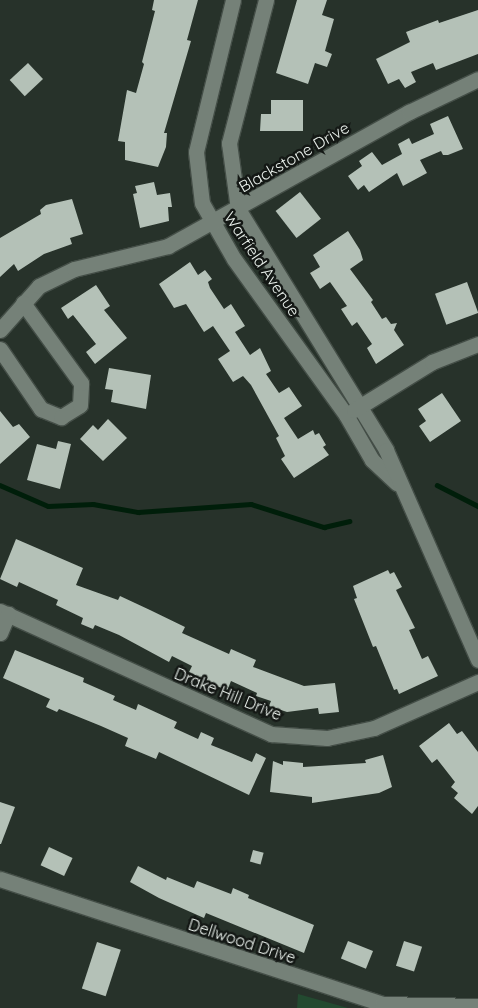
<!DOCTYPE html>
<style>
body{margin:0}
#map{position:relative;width:478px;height:1008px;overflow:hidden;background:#27322a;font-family:Quicksand,sans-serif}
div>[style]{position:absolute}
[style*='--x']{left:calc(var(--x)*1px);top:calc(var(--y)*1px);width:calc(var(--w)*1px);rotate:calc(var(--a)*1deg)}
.green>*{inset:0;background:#234a30}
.stream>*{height:4.5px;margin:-2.25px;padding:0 2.25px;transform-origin:2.25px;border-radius:2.25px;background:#001e0a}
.building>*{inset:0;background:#b4c1b7;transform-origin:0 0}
.roads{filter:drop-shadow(1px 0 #444e47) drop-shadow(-1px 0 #444e47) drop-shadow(0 1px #444e47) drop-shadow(0 -1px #444e47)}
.minor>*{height:15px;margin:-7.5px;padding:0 7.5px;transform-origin:7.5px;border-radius:7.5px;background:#758178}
span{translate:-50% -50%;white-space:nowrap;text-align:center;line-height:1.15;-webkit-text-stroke:5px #141815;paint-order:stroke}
.street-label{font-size:16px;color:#eaf1ec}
</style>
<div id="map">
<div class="green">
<i style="clip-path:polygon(298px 994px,348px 1008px,297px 1008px)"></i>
</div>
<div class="stream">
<i style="--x:0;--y:485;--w:52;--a:23.6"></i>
<i style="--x:48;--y:506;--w:45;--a:-2.5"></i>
<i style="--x:93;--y:504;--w:46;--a:10.1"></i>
<i style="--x:138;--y:512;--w:113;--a:-4"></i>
<i style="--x:251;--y:504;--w:77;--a:17.5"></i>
<i style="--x:324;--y:527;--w:26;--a:-13"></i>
<i style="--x:437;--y:485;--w:46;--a:27.1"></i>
</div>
<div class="building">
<i style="clip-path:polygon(154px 0,198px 0,187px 40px,191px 41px,164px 133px,167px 133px,166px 147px,158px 167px,125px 160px,125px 142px,118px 141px,127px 90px,136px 93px,144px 64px,142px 62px,155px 11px,152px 10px)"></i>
<i style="clip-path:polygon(297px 0,327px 0,322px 15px,334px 19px,325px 51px,332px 54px,327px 67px,315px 63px,308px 84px,276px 73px)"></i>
<i style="clip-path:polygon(478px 10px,478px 54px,436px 70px,433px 63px,411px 72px,416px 82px,405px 88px,399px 79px,388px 84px,376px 59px,410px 42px,406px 32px,438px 20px,439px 23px)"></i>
<i style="left:28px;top:63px;width:22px;height:25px;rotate:47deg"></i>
<i style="clip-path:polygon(271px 100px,303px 100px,303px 131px,260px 131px,261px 114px,271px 114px)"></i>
<i style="clip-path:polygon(448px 116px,463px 149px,448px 155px,443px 155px,441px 151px,420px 160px,427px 173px,403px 186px,397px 173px,369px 192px,364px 185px,358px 190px,348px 176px,362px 166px,359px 161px,372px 152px,382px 165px,402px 154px,398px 144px,409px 138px,412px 144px,434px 134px,430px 124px)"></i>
<i style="clip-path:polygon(154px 182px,157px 195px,170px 193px,172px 207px,168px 207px,169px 221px,140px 228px,133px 194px,137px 193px,135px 186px)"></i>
<i style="left:300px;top:192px;width:34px;height:31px;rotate:52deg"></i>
<i style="clip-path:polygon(72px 199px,83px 234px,70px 238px,72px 244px,44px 254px,18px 271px,14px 264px,0 277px,0 238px,41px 214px,40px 210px,46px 205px)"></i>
<i style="clip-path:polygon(348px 231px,360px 250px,363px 260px,350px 269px,373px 300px,371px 302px,382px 319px,386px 317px,391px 324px,397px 323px,394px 330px,404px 345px,376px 364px,367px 348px,372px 344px,357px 322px,352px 326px,341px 309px,347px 306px,330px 282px,320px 289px,310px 273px,320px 267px,313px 255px)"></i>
<i style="clip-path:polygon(190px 262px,198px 275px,205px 270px,212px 279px,208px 282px,210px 288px,224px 309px,231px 304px,245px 326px,235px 332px,250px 355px,260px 348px,271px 371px,266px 374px,279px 393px,289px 387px,302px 406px,284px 418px,298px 439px,313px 430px,315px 435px,319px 433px,326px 445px,323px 447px,329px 455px,294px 478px,281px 459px,285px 456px,276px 438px,279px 436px,251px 385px,243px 376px,233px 382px,218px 359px,230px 351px,213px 326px,204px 332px,186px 304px,174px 308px,159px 284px)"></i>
<i style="left:467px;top:282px;width:33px;height:34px;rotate:70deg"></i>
<i style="clip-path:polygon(96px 285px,110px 306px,104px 310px,127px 338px,95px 364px,86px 352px,96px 344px,73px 315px,68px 319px,61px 308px)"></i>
<i style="clip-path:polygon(109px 368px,151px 375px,146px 409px,111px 402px,113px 390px,105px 389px)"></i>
<i style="clip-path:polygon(442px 393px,461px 421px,430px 442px,419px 426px,426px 421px,418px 409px)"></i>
<i style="clip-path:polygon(0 411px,13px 427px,19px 424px,30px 437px,0 464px)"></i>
<i style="clip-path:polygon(108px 419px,127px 438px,103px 461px,80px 439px,93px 425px,98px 430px)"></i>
<i style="clip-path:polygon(58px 441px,71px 444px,60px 489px,27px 480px,37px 444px,56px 449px)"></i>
<i style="clip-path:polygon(16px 539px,83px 568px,76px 585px,118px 600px,120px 596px,150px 610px,185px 627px,182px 633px,229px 654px,231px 649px,256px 660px,253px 667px,304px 686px,335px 683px,339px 712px,319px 714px,318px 708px,287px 712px,269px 706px,271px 701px,256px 696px,257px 693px,231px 681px,227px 691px,189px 672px,192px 666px,172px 656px,169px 662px,119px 635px,95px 625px,93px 629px,81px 624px,83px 618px,56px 605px,58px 600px,19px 582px,17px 587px,0 579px)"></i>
<i style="clip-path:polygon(388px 570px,390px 574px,394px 572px,402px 587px,396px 590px,415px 628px,409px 630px,422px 659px,428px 656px,438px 676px,399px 694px,397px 689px,394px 690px,376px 646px,373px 647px,354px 599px,357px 598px,353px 586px)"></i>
<i style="clip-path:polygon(15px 650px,84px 678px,83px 682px,115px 696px,113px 700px,136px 710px,138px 704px,177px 722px,174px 728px,198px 739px,201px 732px,214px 738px,211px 745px,231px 753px,252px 762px,256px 753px,266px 758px,249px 795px,159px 752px,156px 759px,125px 746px,128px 738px,101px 726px,59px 709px,57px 712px,46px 707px,50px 699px,3px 678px)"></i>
<i style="clip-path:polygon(449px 723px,457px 734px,462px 731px,478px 752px,478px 806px,472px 814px,454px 798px,458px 793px,451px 787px,455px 782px,437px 759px,432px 763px,419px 746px)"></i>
<i style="clip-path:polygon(383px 755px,392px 787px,379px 793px,312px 803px,312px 797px,270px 792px,273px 761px,283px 765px,283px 761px,303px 763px,303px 767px,366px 763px,365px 760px)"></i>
<i style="clip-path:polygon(0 802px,15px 807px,1px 844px,0 844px)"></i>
<i style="left:49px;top:847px;width:26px;height:20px;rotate:25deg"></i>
<i style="left:253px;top:850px;width:11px;height:12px;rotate:15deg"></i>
<i style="clip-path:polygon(138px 866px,166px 880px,167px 877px,194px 888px,197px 881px,231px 894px,233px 888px,249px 895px,248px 898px,314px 925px,304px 953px,206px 913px,204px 918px,159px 898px,130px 882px)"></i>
<i style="left:348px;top:941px;width:27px;height:19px;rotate:22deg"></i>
<i style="left:404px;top:941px;width:19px;height:26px;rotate:18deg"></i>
<i style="left:97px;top:942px;width:25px;height:49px;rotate:18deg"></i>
</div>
<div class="roads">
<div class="minor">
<i style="--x:233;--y:0;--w:156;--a:103.7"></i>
<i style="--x:196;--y:152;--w:51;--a:83.3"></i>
<i style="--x:202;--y:203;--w:64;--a:60.3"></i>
<i style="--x:234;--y:259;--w:192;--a:54.3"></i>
<i style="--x:346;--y:415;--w:52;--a:60"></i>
<i style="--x:372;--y:460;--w:34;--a:43"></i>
<i style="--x:266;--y:0;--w:148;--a:104.5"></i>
<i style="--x:229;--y:143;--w:67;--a:82.2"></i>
<i style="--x:238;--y:209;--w:283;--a:58.4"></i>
<i style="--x:386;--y:450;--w:229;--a:66.3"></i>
<i style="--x:0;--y:330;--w:59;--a:-48.4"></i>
<i style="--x:39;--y:286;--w:39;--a:-26"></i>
<i style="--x:74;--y:269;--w:97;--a:-13.7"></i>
<i style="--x:168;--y:246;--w:276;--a:-29.1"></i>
<i style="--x:409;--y:112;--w:76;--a:-25.6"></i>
<i style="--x:0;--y:349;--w:73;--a:55.7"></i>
<i style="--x:41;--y:409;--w:22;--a:22"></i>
<i style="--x:61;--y:417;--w:22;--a:-32"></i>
<i style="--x:80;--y:405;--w:22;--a:-87"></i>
<i style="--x:81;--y:383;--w:99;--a:-125.9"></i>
<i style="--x:354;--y:410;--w:92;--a:-31.6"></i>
<i style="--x:432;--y:362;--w:49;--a:-21.4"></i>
<i style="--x:0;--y:611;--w:298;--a:24.4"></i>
<i style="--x:271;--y:734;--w:56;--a:4.1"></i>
<i style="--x:327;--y:738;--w:48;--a:-12"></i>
<i style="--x:374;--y:728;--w:114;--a:-23.9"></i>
<i style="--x:0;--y:633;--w:21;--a:-67"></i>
<i style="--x:0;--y:879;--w:402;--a:18.1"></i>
<i style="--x:382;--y:1004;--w:96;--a:1.2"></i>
</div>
</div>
<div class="street-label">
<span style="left:294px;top:157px;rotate:-30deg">Blackstone Drive</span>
<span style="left:262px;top:264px;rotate:56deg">Warfield Avenue</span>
<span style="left:228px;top:694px;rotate:22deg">Drake Hill Drive</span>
<span style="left:242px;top:941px;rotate:18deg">Dellwood Drive</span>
</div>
</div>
